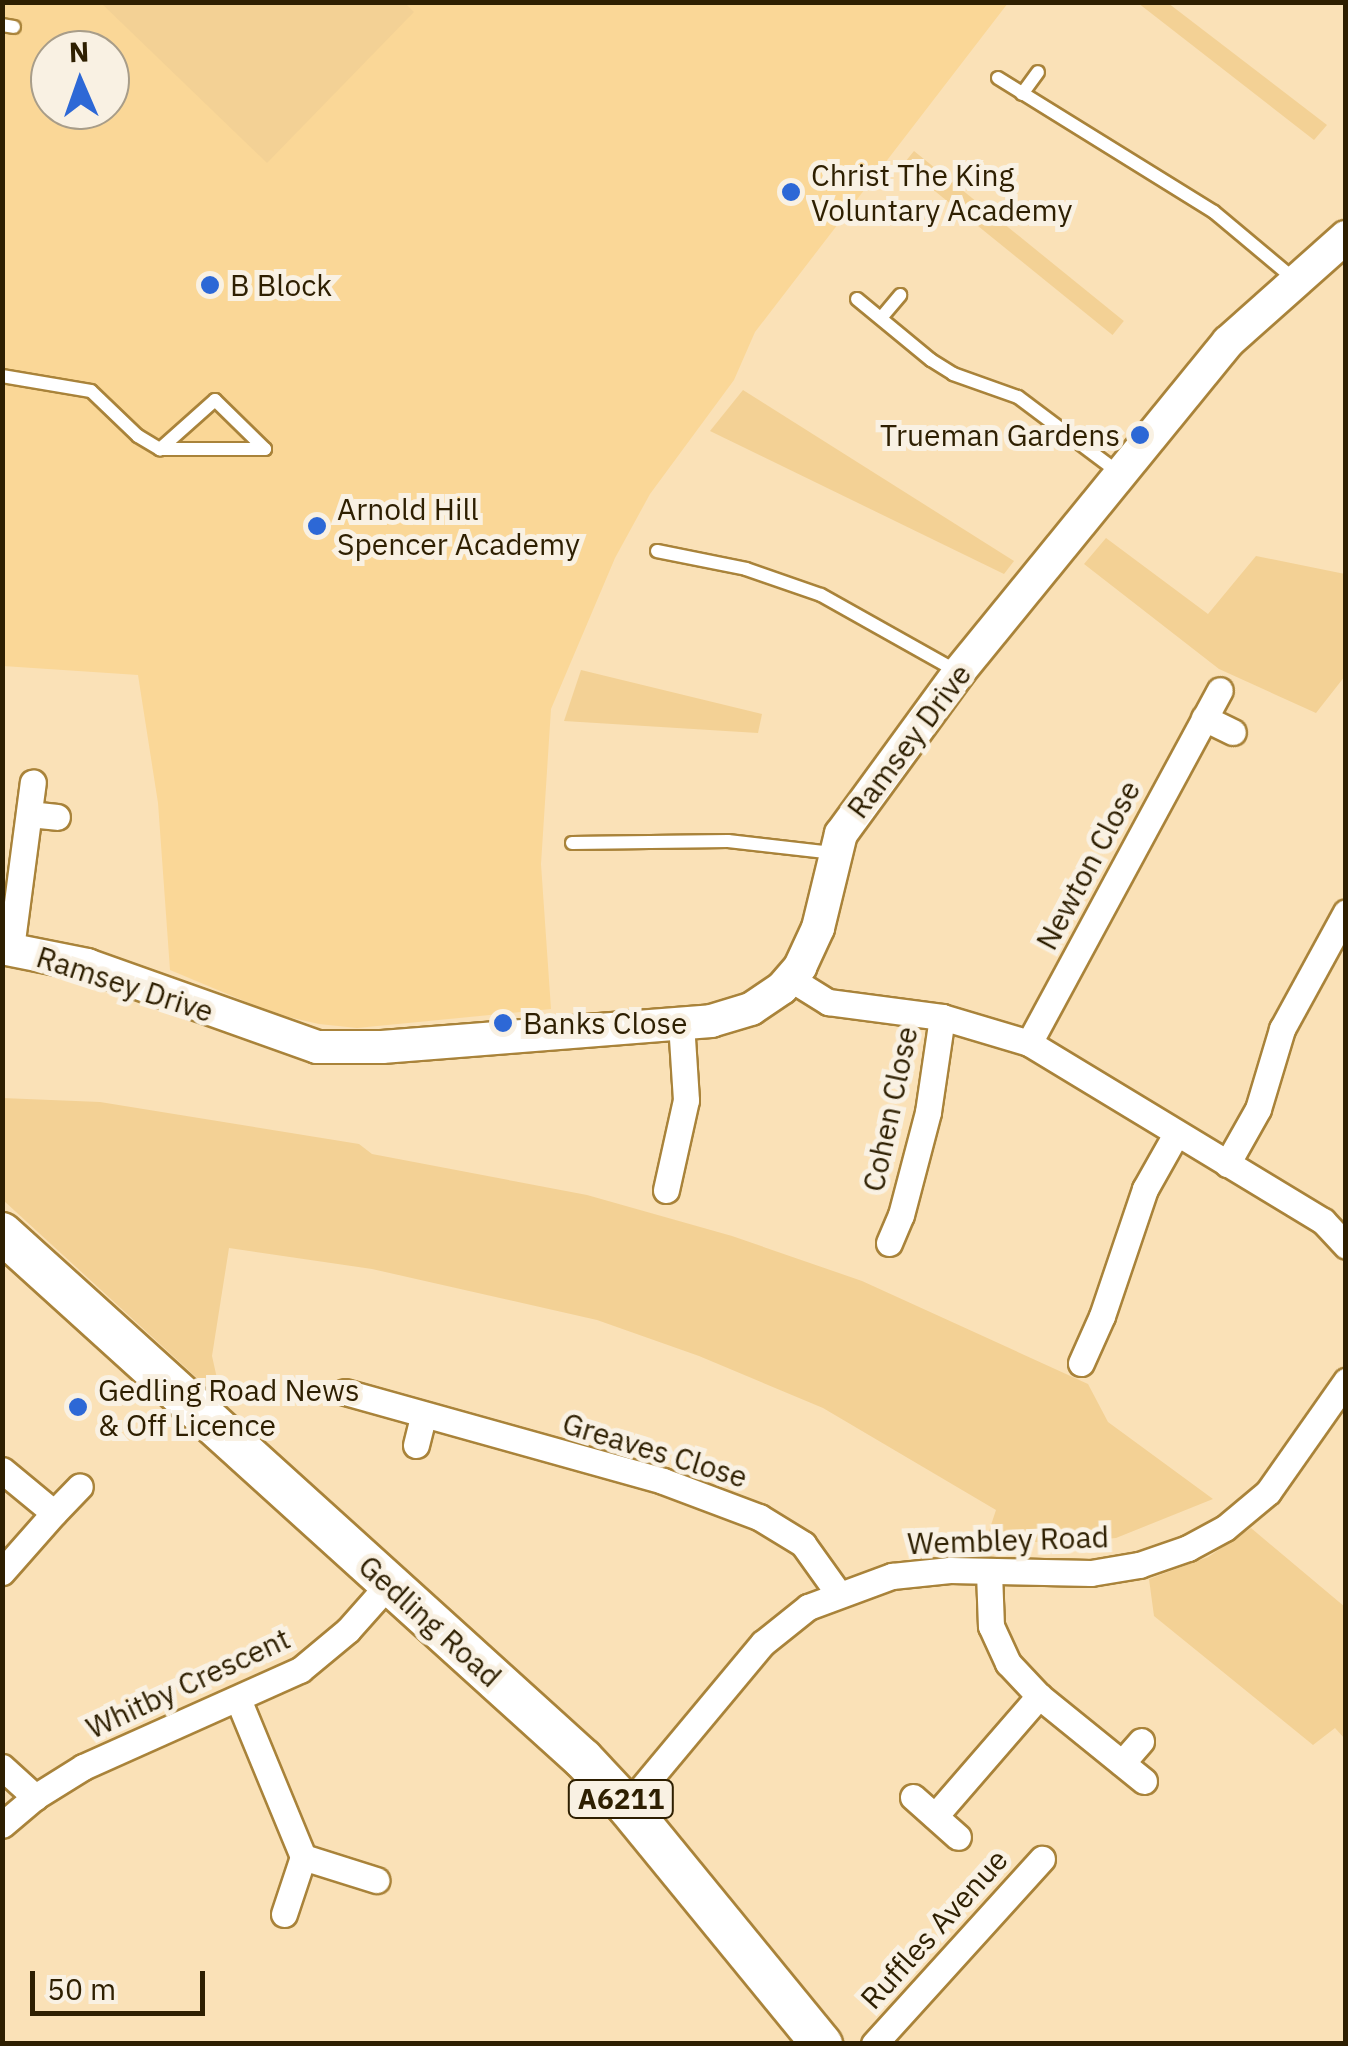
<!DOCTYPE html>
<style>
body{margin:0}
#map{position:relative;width:1348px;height:2046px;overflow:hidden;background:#fae1b7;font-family:"IBM Plex Sans",sans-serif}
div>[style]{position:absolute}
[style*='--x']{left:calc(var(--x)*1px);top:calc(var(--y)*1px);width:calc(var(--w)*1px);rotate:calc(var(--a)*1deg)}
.built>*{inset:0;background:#fad797}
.green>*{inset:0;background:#f3d195;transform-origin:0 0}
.roads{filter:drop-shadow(2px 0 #a9833a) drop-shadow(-2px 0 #a9833a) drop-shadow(0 2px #a9833a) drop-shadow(0 -2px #a9833a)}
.service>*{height:12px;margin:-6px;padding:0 6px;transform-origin:6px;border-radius:6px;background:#fff}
.minor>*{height:25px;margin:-12.5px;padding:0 12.5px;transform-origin:12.5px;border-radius:12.5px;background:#fff}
.tertiary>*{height:32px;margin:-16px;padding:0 16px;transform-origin:16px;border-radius:16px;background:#fff}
.primary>*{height:40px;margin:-20px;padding:0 20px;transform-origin:20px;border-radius:20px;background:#fff}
.dots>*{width:28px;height:28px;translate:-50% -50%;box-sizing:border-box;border:5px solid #f9f1e3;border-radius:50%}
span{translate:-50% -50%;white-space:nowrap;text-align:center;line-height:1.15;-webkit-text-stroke:10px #f9f1e3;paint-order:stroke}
.shield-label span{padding:2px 8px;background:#f9f1e3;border:2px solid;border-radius:8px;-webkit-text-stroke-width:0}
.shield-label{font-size:28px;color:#2e1f01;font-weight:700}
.poi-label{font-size:30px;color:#2e1f01}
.left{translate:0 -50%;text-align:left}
.right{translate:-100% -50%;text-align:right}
.street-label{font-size:30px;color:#2e1f01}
.frame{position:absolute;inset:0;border:5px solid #2e1f01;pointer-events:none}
.north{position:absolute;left:30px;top:30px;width:100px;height:100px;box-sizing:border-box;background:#f9f1e3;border:2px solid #a89d89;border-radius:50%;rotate:358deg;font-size:28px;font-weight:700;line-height:40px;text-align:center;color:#2e1f01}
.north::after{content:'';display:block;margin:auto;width:35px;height:45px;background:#2d68d6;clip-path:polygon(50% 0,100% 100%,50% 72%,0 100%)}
.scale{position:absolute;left:30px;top:1971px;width:175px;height:45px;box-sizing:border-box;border:5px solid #2e1f01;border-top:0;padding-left:12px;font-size:30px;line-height:35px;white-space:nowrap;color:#2e1f01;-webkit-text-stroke:8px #f9f1e3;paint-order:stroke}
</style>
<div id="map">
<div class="built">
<i style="clip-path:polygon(evenodd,2px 3px,1008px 3px,755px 332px,734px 380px,650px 494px,615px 558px,551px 709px,541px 864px,551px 1009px,357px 1028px,319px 1024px,275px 1014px,170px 970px,158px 803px,138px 675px,3px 666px,2px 3px,50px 50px,110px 50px,110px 110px,50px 110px,50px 50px)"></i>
</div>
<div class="green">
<i style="clip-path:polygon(404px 2px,414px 12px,267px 163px,101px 3px)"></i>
<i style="clip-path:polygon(1138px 3px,1168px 3px,1327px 125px,1314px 140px)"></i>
<i style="left:914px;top:151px;width:270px;height:18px;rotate:39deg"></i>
<i style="clip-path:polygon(743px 390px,1014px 561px,1004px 574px,710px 431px)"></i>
<i style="clip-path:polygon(1106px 538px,1208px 614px,1256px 556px,1345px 574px,1345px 676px,1316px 713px,1219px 669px,1084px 564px)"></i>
<i style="clip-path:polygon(581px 670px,762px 714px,758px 733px,564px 721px)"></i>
<i style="clip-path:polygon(2px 1098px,100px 1102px,359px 1144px,372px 1154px,587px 1195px,732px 1236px,862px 1281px,1088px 1384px,1108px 1422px,1213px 1499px,1116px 1538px,1061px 1543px,986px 1540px,996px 1510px,823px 1408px,699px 1356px,597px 1320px,372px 1269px,229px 1248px,212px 1356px,222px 1401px,3px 1200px)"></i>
<i style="clip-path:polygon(1251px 1528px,1345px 1607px,1345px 1739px,1335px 1728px,1313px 1745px,1154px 1616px,1149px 1579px,1208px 1557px)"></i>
</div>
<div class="roads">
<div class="service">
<i style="--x:2;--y:25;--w:12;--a:9"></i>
<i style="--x:998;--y:78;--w:254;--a:31.8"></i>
<i style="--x:1214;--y:212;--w:104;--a:39.9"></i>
<i style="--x:1022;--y:94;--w:27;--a:-54"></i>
<i style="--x:857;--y:299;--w:96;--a:39.5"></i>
<i style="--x:931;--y:360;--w:26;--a:32"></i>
<i style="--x:953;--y:374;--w:69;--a:19.5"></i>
<i style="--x:1018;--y:397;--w:125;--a:36.9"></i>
<i style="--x:881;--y:318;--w:30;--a:-50"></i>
<i style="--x:2;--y:376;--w:90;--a:9.6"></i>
<i style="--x:91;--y:391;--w:65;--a:43.8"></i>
<i style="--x:138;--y:436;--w:26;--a:31"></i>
<i style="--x:160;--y:449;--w:105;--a:0"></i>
<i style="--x:265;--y:449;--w:70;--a:-135.6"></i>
<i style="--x:215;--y:400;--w:74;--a:138.3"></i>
<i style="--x:657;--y:551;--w:91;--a:11.4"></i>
<i style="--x:746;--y:569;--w:79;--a:19.1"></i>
<i style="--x:821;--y:595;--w:157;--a:29.3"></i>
<i style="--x:572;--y:843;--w:156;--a:-0.7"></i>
<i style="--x:728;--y:841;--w:107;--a:6.5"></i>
</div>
<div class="minor">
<i style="--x:1204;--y:718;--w:32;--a:26"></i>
<i style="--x:29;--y:814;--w:28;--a:6"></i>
<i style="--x:11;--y:948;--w:167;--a:-82.5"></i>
<i style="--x:791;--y:979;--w:44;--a:31.9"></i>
<i style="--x:828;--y:1002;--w:115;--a:7.5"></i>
<i style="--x:942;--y:1017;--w:91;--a:16.6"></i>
<i style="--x:1029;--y:1043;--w:344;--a:31.2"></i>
<i style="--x:1323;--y:1221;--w:34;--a:47"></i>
<i style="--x:1029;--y:1043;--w:401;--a:-61.6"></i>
<i style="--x:1227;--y:1164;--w:63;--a:-60.6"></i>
<i style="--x:1258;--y:1109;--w:84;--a:-73.3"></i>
<i style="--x:1282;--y:1029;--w:133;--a:-61.3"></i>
<i style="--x:666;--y:1190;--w:92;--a:-77.5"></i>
<i style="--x:686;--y:1100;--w:77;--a:-93.7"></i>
<i style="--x:889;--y:1243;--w:30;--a:-67"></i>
<i style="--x:901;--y:1215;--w:106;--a:-75.3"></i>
<i style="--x:928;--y:1112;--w:96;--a:-81.6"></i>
<i style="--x:1081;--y:1363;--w:51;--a:-65.9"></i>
<i style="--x:1102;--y:1316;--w:134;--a:-71.3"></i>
<i style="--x:1145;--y:1189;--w:63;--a:-60.6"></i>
<i style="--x:345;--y:1392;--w:330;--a:15.6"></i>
<i style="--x:663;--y:1481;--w:103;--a:20.6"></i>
<i style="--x:759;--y:1517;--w:52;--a:31.5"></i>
<i style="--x:803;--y:1544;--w:60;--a:54.5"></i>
<i style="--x:416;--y:1445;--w:30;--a:-76"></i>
<i style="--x:2;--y:1470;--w:67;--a:39.6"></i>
<i style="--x:54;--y:1513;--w:79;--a:131.4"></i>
<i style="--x:54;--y:1513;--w:37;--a:-46"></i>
<i style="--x:989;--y:1572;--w:54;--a:87.9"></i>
<i style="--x:991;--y:1626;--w:41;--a:65.3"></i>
<i style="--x:1008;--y:1663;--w:45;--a:46.8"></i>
<i style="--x:1039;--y:1696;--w:135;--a:39"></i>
<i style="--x:238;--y:1699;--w:171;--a:67.6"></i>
<i style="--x:1122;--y:1763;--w:29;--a:-49"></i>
<i style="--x:2;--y:1767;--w:45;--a:42.3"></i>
<i style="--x:913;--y:1797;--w:60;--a:41.6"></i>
<i style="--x:627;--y:1806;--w:212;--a:-50.2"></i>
<i style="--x:763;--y:1643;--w:58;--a:-38.7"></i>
<i style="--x:808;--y:1607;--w:90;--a:-20.3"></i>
<i style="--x:892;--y:1576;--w:58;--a:-5.9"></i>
<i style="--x:950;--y:1570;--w:141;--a:1.2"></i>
<i style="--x:1091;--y:1573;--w:49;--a:-9.5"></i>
<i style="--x:1139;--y:1565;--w:52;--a:-19.1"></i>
<i style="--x:1188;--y:1548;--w:42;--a:-28.4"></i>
<i style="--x:1225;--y:1528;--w:56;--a:-39.9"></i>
<i style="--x:1268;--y:1492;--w:136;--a:-54.9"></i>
<i style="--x:935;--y:1816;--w:159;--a:-49.1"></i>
<i style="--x:2;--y:1825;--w:43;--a:-40.3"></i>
<i style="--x:35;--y:1797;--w:57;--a:-32"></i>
<i style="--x:83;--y:1767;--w:238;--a:-24.1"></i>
<i style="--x:300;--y:1670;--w:62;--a:-39.8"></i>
<i style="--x:348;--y:1630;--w:60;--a:-48.4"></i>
<i style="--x:284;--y:1914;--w:60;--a:-71.6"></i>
<i style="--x:303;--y:1857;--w:77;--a:17.5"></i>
<i style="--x:874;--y:2044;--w:250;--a:-47.8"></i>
</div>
<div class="tertiary">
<i style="--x:2;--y:948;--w:87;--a:11.3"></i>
<i style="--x:87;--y:965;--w:244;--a:19.6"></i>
<i style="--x:317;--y:1047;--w:65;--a:0"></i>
<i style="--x:382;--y:1047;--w:330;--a:-4.5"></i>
<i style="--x:711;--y:1021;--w:42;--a:-16.7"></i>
<i style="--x:751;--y:1009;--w:37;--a:-34"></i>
<i style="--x:782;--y:988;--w:28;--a:-49"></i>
<i style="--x:800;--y:967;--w:43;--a:-65.2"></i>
<i style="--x:818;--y:928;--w:97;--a:-76.3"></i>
<i style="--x:841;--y:834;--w:200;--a:-53.9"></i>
<i style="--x:959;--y:672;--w:426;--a:-50.8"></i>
<i style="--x:1228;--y:342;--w:158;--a:-41.7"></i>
</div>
<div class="primary">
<i style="--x:2;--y:1233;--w:784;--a:42.16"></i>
<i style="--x:583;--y:1759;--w:64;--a:46.9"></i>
<i style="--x:627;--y:1806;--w:308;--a:50.7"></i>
</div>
</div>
<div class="dots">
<i style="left:791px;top:192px;background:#2d68d6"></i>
<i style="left:210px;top:285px;background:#2d68d6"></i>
<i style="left:1140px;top:435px;background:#2d68d6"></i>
<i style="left:317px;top:526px;background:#2d68d6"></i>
<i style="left:503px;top:1023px;background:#2d68d6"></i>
<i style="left:78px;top:1407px;background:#2d68d6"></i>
</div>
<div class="shield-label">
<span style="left:621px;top:1799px">A6211</span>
</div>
<div class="poi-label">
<span class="left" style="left:811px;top:192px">Christ The King<br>Voluntary Academy</span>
<span class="left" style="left:230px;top:285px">B Block</span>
<span class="right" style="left:1120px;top:435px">Trueman Gardens</span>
<span class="left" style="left:337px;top:526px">Arnold Hill<br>Spencer Academy</span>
<span class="left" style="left:523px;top:1023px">Banks Close</span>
<span class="left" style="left:98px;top:1407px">Gedling Road News<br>&amp; Off Licence</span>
</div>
<div class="street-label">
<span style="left:909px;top:741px;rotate:-53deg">Ramsey Drive</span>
<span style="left:1088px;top:865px;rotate:-62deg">Newton Close</span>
<span style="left:125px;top:984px;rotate:18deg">Ramsey Drive</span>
<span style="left:890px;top:1109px;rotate:-78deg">Cohen Close</span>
<span style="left:655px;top:1450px;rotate:17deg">Greaves Close</span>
<span style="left:1008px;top:1540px;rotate:-2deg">Wembley Road</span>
<span style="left:430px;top:1621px;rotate:42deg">Gedling Road</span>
<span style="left:188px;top:1683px;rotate:-25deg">Whitby Crescent</span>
<span style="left:934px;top:1929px;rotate:-48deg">Ruffles Avenue</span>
</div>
<div class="frame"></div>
<div class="north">N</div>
<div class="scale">50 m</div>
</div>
